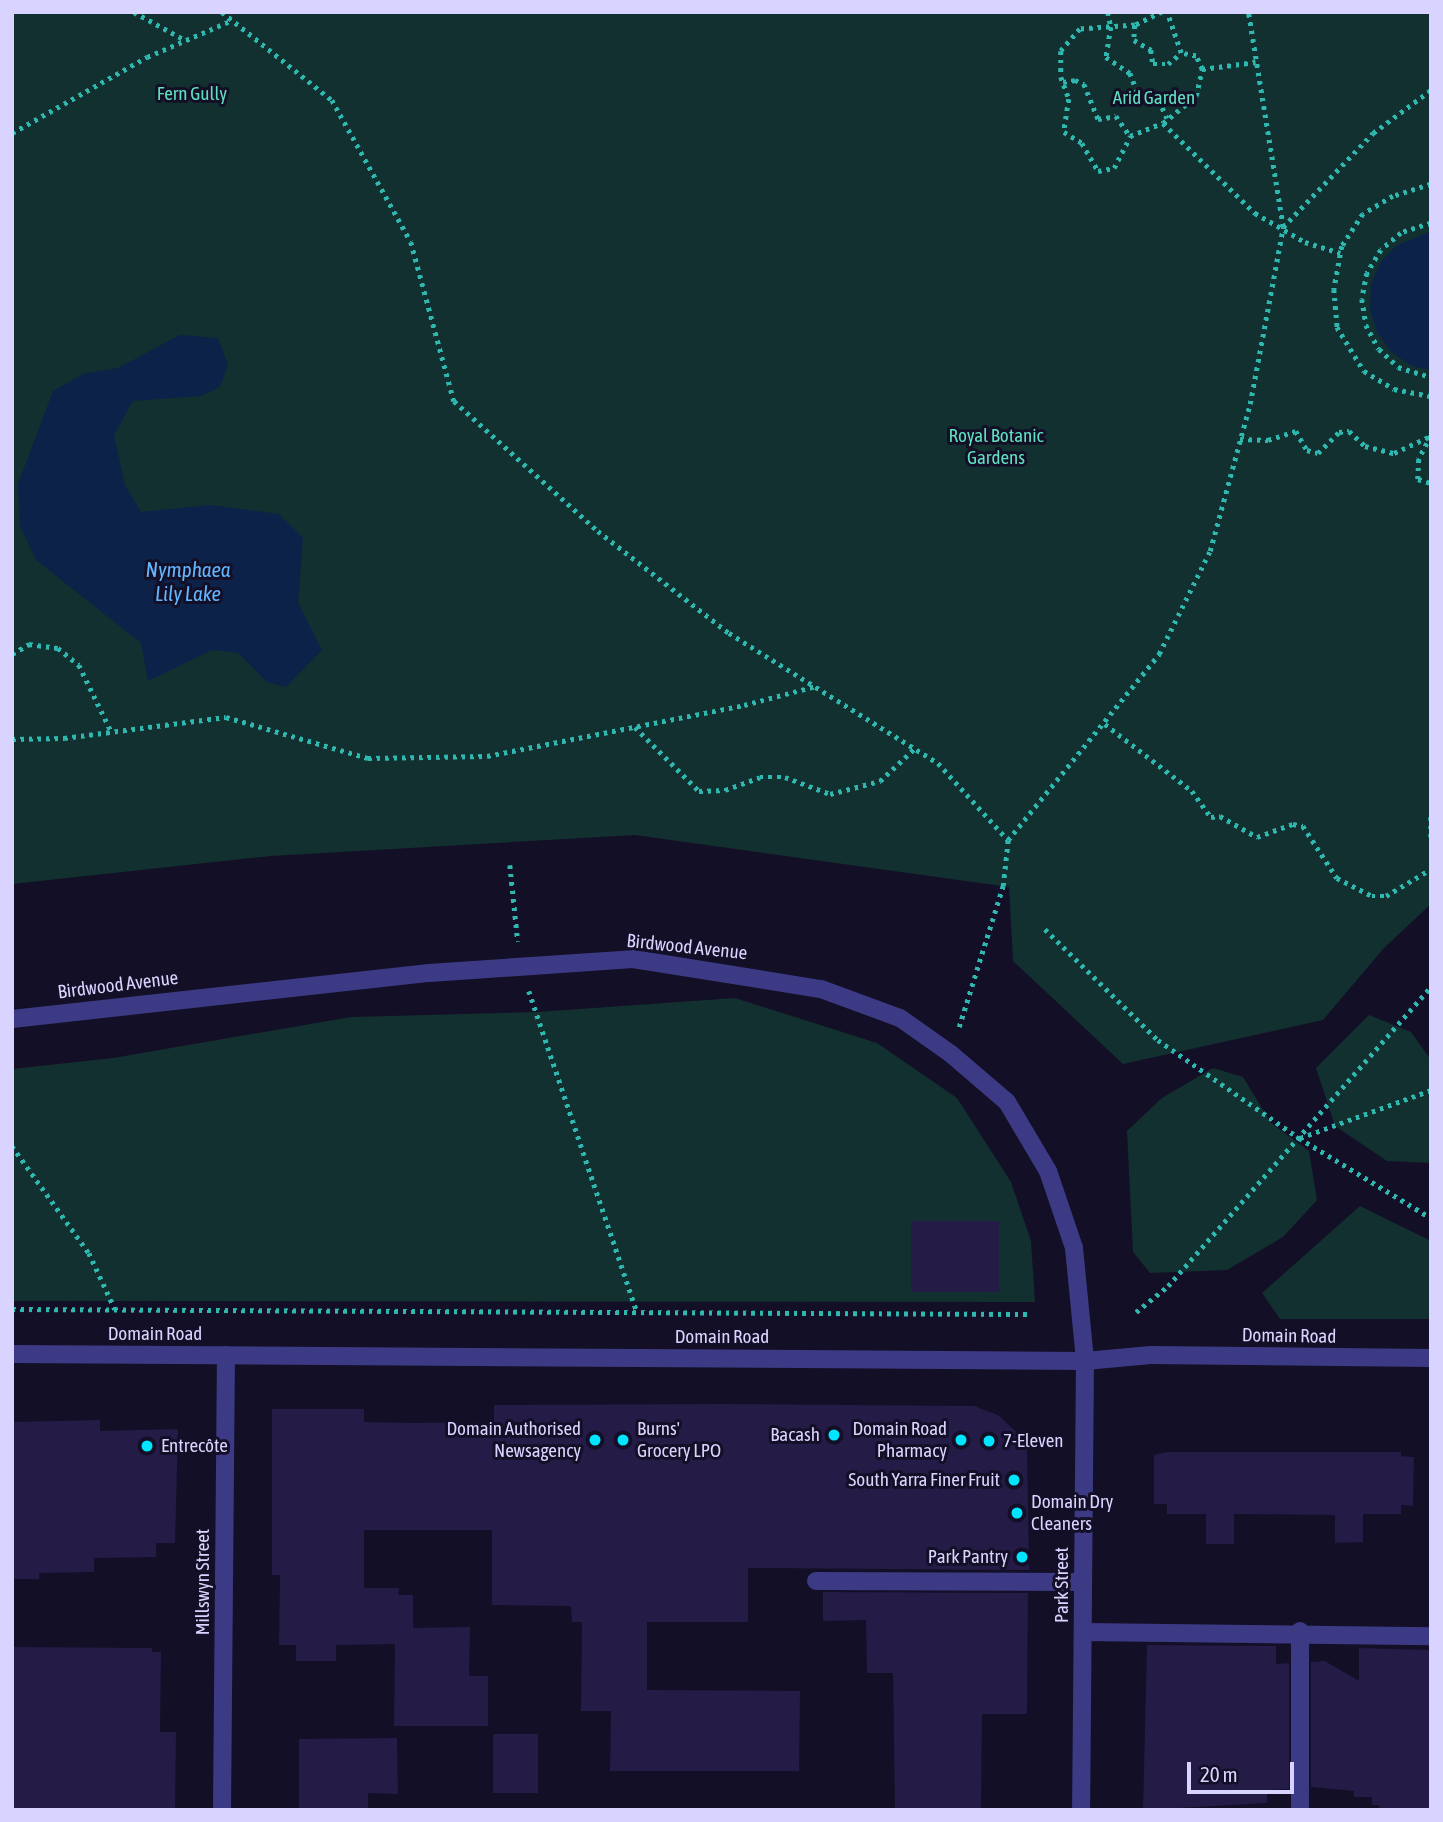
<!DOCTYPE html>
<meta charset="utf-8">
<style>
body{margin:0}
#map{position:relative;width:1443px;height:1822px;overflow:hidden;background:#130f26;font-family:"Asap Condensed",sans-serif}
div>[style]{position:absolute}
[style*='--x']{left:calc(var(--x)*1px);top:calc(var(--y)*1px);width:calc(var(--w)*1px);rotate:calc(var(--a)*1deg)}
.green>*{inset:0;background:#12302f}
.water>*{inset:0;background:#0c2248}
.building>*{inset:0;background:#241b47;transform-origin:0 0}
.path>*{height:4.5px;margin-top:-2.25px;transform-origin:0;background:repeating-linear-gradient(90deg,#2fb8b0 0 3.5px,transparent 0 8.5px)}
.service>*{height:18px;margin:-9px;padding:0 9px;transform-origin:9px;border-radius:9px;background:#3d3a85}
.minor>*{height:18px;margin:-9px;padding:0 9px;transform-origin:9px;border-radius:9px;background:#3d3a85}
.tertiary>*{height:18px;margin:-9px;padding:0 9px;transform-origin:9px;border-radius:9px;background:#3d3a85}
.dots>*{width:19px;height:19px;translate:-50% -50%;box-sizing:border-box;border:4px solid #130f26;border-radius:50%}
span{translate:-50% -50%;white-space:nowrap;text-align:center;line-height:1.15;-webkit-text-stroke:6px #130f26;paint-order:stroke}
.park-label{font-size:19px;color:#5fe0c0}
.street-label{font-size:19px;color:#d9d4ff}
.poi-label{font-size:19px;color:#d9d4ff}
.right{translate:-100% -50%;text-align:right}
.left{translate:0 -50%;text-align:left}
.water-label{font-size:21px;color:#62b6ff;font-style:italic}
.frame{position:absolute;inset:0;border:14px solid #d9d4ff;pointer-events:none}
.scale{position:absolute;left:1187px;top:1762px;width:107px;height:32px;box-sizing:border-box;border:4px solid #d9d4ff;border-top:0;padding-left:9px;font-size:21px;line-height:24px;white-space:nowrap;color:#d9d4ff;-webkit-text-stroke:5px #130f26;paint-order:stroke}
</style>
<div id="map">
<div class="green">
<i style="clip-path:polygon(12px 12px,1431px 12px,1431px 904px,1384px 948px,1323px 1020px,1123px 1064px,1013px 961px,1009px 887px,635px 835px,271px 856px,12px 884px)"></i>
<i style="clip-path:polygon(735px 998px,877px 1043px,957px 1098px,1011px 1182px,1031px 1241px,1035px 1302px,12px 1301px,12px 1069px,113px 1058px,351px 1017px,537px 1012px)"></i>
<i style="clip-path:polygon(1369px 1015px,1411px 1032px,1431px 1060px,1431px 1163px,1387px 1161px,1335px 1126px,1316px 1068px)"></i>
<i style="clip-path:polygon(1213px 1068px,1243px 1077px,1271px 1123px,1309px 1151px,1317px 1200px,1283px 1237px,1227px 1270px,1150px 1273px,1133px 1252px,1127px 1131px,1162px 1098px)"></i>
<i style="clip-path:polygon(1360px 1206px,1431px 1241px,1431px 1319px,1280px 1319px,1262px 1293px)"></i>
</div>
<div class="water">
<i style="clip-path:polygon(1431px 231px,1431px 370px,1412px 366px,1391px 352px,1377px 332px,1370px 309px,1371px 284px,1381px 262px,1396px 246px)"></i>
<i style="clip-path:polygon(180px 335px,218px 338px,228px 365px,220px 387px,201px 396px,133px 401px,114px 435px,125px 485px,141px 512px,210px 505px,279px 514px,303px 538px,298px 602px,322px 650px,286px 687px,267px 682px,238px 653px,212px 650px,148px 681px,141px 643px,36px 560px,20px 526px,18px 484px,53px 391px,83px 374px,118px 368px)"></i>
</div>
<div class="building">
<i style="left:911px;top:1221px;width:88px;height:71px"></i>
<i style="clip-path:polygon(720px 1404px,974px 1406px,998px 1415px,1027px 1442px,1029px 1570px,748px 1568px,748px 1622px,647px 1622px,647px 1690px,800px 1691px,799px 1771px,610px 1771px,611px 1711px,581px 1711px,582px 1622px,572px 1622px,571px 1606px,492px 1605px,492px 1530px,364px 1530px,364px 1588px,399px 1588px,398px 1595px,413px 1595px,413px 1628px,470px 1627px,469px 1676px,488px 1676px,488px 1726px,394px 1726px,395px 1644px,336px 1645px,336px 1661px,296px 1661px,296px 1645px,279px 1645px,280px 1575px,272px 1575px,272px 1409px,364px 1409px,364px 1422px,412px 1423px,494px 1422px,494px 1405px)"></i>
<i style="clip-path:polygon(100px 1420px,100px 1431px,178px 1429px,175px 1543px,156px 1543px,156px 1557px,94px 1558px,94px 1572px,39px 1573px,39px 1579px,12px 1579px,12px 1422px)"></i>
<i style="clip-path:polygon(1167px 1452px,1401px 1452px,1401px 1456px,1414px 1457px,1413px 1506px,1401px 1505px,1401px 1514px,1363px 1514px,1363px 1542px,1335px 1543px,1335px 1515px,1234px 1514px,1234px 1544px,1206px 1544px,1206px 1514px,1167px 1514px,1167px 1504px,1154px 1504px,1154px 1455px)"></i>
<i style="clip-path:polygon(823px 1592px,1028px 1593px,1027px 1714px,982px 1714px,981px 1810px,895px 1810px,893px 1673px,867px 1673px,866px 1620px,823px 1621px)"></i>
<i style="clip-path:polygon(1147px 1645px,1276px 1646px,1276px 1664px,1289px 1663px,1289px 1789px,1267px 1790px,1267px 1803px,1143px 1810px)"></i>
<i style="clip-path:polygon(12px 1647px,152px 1648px,152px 1652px,161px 1652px,160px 1732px,176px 1732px,175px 1810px,12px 1810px)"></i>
<i style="clip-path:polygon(1359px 1648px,1431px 1650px,1431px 1810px,1379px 1810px,1379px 1805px,1372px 1805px,1372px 1797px,1354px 1797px,1354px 1791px,1311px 1787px,1311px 1662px,1325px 1661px,1359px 1681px)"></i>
<i style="left:493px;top:1734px;width:45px;height:59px"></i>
<i style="clip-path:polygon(397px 1738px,398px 1794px,368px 1793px,368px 1810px,299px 1810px,299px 1739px)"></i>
</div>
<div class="path">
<i style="--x:134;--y:12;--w:58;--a:28.8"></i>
<i style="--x:222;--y:12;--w:141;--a:38.7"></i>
<i style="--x:332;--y:100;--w:162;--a:60.9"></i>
<i style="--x:411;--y:242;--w:165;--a:74.9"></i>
<i style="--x:454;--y:401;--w:194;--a:42.1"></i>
<i style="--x:598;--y:531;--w:166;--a:37.9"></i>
<i style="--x:729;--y:633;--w:246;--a:31.9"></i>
<i style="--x:938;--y:763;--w:104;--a:47.7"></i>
<i style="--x:1108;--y:12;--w:15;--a:79"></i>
<i style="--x:1111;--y:27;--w:30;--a:99"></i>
<i style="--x:1106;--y:57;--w:29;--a:34"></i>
<i style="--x:1130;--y:73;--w:22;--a:69"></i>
<i style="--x:1138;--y:94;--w:22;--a:16"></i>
<i style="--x:1159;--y:100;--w:20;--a:66"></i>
<i style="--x:1162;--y:12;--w:30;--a:154"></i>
<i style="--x:1135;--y:25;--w:55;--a:175.8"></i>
<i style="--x:1080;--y:29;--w:29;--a:131"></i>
<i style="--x:1061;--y:51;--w:26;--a:90"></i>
<i style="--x:1061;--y:77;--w:23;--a:70"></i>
<i style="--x:1069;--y:99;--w:33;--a:99"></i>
<i style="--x:1064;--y:132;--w:21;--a:31"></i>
<i style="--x:1082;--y:143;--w:32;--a:60"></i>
<i style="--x:1098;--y:171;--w:16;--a:-11"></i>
<i style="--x:1114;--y:168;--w:36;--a:-63"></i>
<i style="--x:1130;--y:136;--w:35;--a:-22"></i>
<i style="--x:1163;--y:123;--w:43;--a:-39.3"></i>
<i style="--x:1196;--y:96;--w:28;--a:-77"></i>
<i style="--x:1202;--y:69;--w:14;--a:-115"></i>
<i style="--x:1196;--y:56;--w:15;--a:-169"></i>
<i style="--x:1181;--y:53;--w:43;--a:-108.9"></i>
<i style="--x:1135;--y:25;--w:15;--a:94"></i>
<i style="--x:1134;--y:40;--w:20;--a:30"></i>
<i style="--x:1151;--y:50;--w:14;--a:82"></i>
<i style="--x:1153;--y:64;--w:15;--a:0"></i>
<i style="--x:1168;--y:64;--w:17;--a:-40"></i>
<i style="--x:1202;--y:69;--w:54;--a:-7.4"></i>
<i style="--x:1063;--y:82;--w:12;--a:-9"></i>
<i style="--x:1075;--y:80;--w:10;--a:24"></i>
<i style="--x:1084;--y:84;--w:38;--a:68"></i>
<i style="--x:1098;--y:119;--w:18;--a:-9"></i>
<i style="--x:1116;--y:116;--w:24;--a:55"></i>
<i style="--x:1163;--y:123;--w:129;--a:44.4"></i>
<i style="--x:1255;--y:213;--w:58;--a:30.1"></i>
<i style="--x:1305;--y:242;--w:37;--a:17"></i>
<i style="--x:12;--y:133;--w:155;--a:-29.4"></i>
<i style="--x:147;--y:57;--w:90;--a:-23.4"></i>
<i style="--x:1431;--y:184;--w:40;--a:162"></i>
<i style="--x:1393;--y:196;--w:35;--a:149"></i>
<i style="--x:1363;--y:214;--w:38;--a:123"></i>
<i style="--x:1342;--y:246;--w:44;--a:100.5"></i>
<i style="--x:1334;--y:289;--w:38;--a:85"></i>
<i style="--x:1337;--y:327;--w:52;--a:58.5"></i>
<i style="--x:1364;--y:371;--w:35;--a:31"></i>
<i style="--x:1394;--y:389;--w:38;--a:11"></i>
<i style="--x:1431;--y:223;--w:32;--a:162"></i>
<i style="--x:1401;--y:233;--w:26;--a:140"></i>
<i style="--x:1381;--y:250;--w:27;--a:121"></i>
<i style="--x:1367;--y:273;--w:26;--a:101"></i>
<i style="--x:1362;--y:299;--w:26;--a:81"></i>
<i style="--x:1366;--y:325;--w:27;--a:62"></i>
<i style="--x:1379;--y:349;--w:26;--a:43"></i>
<i style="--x:1398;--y:367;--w:34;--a:17"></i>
<i style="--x:1283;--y:227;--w:130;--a:-46.2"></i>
<i style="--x:1373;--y:133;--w:72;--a:-36.6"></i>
<i style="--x:1431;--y:436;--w:26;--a:118"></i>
<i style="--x:1419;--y:459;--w:20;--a:93"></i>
<i style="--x:1418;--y:479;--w:14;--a:17"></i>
<i style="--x:1240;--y:439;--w:28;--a:2"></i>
<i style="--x:1268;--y:440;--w:29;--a:-18"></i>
<i style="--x:1296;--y:431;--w:22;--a:60"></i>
<i style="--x:1307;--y:450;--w:11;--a:15"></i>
<i style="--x:1318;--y:453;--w:30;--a:-45"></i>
<i style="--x:1339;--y:432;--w:10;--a:-6"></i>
<i style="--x:1349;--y:431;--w:22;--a:43"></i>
<i style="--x:1365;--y:446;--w:30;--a:14"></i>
<i style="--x:1394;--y:453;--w:41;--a:-24.7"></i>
<i style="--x:12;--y:654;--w:20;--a:-30"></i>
<i style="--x:29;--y:644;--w:29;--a:8"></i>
<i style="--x:58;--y:648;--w:27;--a:39"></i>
<i style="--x:79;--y:665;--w:73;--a:64.1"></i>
<i style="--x:1105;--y:724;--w:110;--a:37.6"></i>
<i style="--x:1192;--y:791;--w:32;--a:54"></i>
<i style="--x:1211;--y:817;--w:9;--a:-6"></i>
<i style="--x:1220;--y:816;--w:43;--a:29.6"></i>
<i style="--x:1257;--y:837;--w:38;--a:-20"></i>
<i style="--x:1293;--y:824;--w:10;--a:11"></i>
<i style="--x:1303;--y:826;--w:62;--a:56.8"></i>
<i style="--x:1337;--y:878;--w:39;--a:27"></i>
<i style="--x:1372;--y:896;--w:14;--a:0"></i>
<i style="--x:1386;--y:896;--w:52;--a:-31"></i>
<i style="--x:635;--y:727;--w:91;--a:45"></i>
<i style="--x:699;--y:791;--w:26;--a:-2"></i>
<i style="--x:725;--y:790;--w:37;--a:-20"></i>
<i style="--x:760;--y:777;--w:25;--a:0"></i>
<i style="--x:785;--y:777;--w:48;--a:20.7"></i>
<i style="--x:830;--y:794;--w:52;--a:-14.6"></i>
<i style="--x:880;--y:781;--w:48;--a:-43.3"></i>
<i style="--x:12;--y:739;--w:52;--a:-1.1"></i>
<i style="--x:64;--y:738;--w:163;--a:-7.4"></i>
<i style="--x:226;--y:717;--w:148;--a:16.1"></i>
<i style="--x:368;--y:758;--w:119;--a:-1"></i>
<i style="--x:487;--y:756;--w:262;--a:-11.2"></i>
<i style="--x:744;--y:705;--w:74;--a:-14.8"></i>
<i style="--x:1431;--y:817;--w:20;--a:90"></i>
<i style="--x:510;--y:865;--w:77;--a:84.1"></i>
<i style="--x:1045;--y:929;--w:158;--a:44.5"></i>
<i style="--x:1158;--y:1040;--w:172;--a:34.8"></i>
<i style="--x:1299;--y:1138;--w:154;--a:31.2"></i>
<i style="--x:529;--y:991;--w:339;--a:71.4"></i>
<i style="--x:959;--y:1027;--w:148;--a:-72.7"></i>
<i style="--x:1003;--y:886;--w:46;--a:-83.8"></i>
<i style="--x:1008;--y:840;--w:240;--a:-50.9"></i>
<i style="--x:1159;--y:654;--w:115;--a:-63.7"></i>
<i style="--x:1210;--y:551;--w:152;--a:-74.8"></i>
<i style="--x:1250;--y:404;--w:180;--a:-79.4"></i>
<i style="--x:1283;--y:227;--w:218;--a:-99.2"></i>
<i style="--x:1300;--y:1138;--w:140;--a:-20.1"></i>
<i style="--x:12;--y:1146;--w:132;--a:54.3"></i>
<i style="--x:89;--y:1253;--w:62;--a:65.1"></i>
<i style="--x:12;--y:1309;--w:1017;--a:0.28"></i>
<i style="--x:1136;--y:1312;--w:41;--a:-39.1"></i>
<i style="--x:1168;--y:1286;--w:398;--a:-48.7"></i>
</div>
<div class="service">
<i style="--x:816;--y:1581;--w:267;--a:0.2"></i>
<i style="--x:1083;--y:1632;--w:348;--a:0.7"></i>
<i style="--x:1300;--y:1810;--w:179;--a:-90"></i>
</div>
<div class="minor">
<i style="--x:222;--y:1810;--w:455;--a:-89.5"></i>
</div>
<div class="tertiary">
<i style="--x:12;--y:1019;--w:420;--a:-6.3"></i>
<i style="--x:429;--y:973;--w:204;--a:-3.9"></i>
<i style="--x:633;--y:959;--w:190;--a:9.1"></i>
<i style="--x:821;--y:989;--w:84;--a:20.2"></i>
<i style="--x:900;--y:1018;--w:62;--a:35.2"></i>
<i style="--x:951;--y:1054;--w:74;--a:40.6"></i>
<i style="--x:1007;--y:1102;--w:80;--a:59.3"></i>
<i style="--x:1048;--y:1171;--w:81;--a:71.3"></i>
<i style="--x:1074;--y:1248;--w:114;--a:84.4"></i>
<i style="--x:1085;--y:1361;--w:449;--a:90.5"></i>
<i style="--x:12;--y:1354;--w:1073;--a:0.37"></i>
<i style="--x:1085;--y:1361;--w:66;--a:-5.2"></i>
<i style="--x:1151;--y:1355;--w:280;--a:0.6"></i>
</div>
<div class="dots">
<i style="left:834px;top:1435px;background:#00e5ff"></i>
<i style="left:595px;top:1440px;background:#00e5ff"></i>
<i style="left:623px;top:1440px;background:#00e5ff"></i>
<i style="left:961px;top:1440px;background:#00e5ff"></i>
<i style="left:989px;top:1441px;background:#00e5ff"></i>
<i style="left:147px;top:1446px;background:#00e5ff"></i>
<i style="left:1014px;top:1480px;background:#00e5ff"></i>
<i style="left:1017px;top:1513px;background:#00e5ff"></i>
<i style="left:1022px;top:1557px;background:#00e5ff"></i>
</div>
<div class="park-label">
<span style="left:192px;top:94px">Fern Gully</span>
<span style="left:1154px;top:98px">Arid Garden</span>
<span style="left:996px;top:447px">Royal Botanic<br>Gardens</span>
</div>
<div class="street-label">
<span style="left:687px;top:947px;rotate:6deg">Birdwood Avenue</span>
<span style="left:118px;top:985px;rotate:-7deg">Birdwood Avenue</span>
<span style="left:155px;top:1334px">Domain Road</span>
<span style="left:1289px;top:1336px;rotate:1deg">Domain Road</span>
<span style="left:722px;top:1337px">Domain Road</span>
<span style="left:203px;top:1582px;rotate:-90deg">Millswyn Street</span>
<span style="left:1062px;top:1585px;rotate:-90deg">Park Street</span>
</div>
<div class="poi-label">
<span class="right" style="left:581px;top:1440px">Domain Authorised<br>Newsagency</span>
<span class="left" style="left:637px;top:1440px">Burns'<br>Grocery LPO</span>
<span class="right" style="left:947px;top:1440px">Domain Road<br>Pharmacy</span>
<span class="right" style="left:820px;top:1435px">Bacash</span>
<span class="left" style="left:1003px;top:1441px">7-Eleven</span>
<span class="left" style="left:161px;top:1446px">Entrecôte</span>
<span class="right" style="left:1000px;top:1480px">South Yarra Finer Fruit</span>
<span class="left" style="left:1031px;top:1513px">Domain Dry<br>Cleaners</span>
<span class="right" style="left:1008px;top:1557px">Park Pantry</span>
</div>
<div class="water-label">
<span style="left:188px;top:581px">Nymphaea<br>Lily Lake</span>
</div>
<div class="frame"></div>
<div class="scale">20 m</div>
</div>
